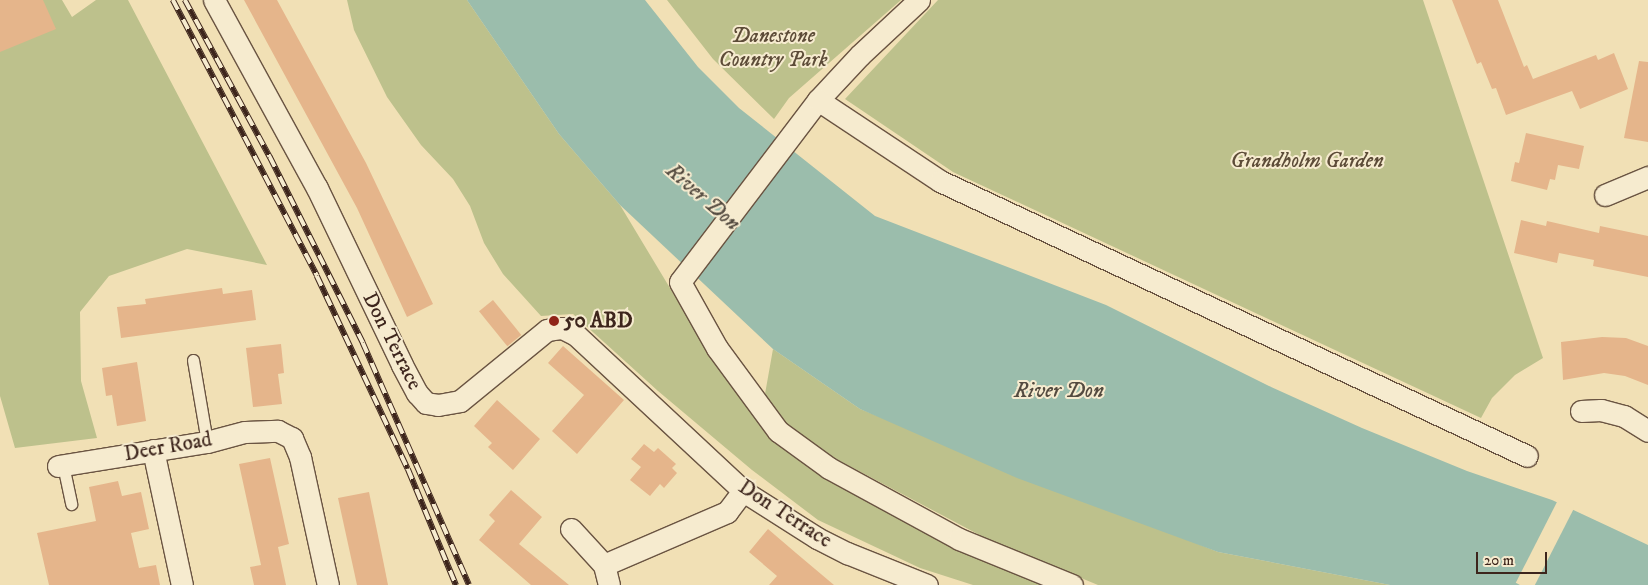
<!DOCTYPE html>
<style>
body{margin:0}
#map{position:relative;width:1648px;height:585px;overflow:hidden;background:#f1e0b5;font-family:"IM FELL DW Pica",serif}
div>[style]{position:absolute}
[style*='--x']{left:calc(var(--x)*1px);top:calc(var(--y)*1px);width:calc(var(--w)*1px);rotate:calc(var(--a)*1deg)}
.green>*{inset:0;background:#bdc18c}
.water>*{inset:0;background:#9bbdac}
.pier>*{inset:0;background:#f1e0b5;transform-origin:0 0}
.building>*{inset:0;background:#e5b58b;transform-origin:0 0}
.roads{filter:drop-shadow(1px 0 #6a5442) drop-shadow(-1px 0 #6a5442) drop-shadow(0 1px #6a5442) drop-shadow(0 -1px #6a5442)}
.service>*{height:11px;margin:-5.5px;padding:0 5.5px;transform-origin:5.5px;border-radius:5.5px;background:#f6ebcf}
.minor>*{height:21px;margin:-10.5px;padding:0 10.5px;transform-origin:10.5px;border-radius:10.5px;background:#f6ebcf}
.rail>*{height:5.5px;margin-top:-2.75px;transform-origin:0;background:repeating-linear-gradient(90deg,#f6ebcf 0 11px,#3d251c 0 22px);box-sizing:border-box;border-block:1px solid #3d251c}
.dots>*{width:14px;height:14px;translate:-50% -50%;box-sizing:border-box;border:2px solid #f6ebcf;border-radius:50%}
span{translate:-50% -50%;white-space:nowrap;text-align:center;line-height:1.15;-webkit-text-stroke:4px #f6ebcf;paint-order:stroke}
.park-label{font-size:21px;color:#5d4c38;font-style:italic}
.poi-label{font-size:21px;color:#3d251c;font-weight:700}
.left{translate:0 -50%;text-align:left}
.street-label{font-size:21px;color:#3d251c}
.water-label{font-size:22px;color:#544b40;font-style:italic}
.scale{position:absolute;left:1476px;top:552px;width:71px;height:22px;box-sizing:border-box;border:2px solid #3d251c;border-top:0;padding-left:6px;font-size:15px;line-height:18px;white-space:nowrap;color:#3d251c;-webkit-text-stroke:4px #f6ebcf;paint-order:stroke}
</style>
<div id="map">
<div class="green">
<i style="clip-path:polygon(23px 0,62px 0,72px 17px,96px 0,128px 0,267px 265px,187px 249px,109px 276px,80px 312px,81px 381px,97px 438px,15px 448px,0 396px,0 10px)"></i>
<i style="clip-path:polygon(347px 0,467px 0,559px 134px,620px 205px,694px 328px,777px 442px,832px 483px,957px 548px,1046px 585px,973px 585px,920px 568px,818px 520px,752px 470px,658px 391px,573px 314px,541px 316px,503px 274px,484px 243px,470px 206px,453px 179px,421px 145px,387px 97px,354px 30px)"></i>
<i style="clip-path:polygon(667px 0,901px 0,789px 98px,774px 119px,713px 59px)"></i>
<i style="clip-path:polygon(938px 0,1423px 0,1543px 358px,1515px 375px,1492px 398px,1481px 418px,953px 172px,845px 99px)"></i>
<i style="clip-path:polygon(773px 349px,860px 409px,1218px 552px,1390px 585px,1098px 585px,989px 540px,838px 460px,790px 430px,765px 394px)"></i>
</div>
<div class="water">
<i style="clip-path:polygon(467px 0,645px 0,698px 67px,739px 108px,875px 216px,1106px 305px,1269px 386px,1362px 428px,1467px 471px,1552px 500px,1612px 528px,1648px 545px,1648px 585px,1390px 585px,1218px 552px,1017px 478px,860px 409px,773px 349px,620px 205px,559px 134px)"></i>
</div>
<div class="pier">
<i style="left:1558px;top:500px;width:18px;height:93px;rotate:27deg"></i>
</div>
<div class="building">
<i style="clip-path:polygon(0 0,43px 0,56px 29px,0 52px)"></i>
<i style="clip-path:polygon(244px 0,277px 0,366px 163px,433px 304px,407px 317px,357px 208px)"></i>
<i style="clip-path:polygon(1452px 0,1498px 0,1524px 67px,1527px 65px,1533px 79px,1596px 55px,1598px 60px,1614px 53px,1628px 89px,1580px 109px,1572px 91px,1506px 115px,1496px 88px,1492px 89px,1481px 62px,1477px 64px)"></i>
<i style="clip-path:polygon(1639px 61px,1648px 62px,1648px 142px,1624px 138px)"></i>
<i style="clip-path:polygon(1526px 133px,1584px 146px,1579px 169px,1558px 165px,1555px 180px,1550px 179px,1547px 190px,1511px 181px,1515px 162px,1519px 163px)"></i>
<i style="clip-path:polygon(1521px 220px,1546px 226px,1547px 221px,1599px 233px,1600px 226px,1648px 236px,1648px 277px,1593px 266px,1594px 260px,1559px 253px,1557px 263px,1514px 253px)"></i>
<i style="clip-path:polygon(222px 288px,223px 294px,252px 290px,256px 320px,121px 338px,117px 307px,146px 304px,145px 299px)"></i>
<i style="left:493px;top:300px;width:45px;height:18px;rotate:51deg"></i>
<i style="clip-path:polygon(1602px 337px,1626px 338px,1648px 346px,1648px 385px,1625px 376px,1604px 373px,1563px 380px,1561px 342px)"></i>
<i style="clip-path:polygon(281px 344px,284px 373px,278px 374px,282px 404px,253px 407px,246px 348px)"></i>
<i style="clip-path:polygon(563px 346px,624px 400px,577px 454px,552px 431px,584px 395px,548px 363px)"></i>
<i style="clip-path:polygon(137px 362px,146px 421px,117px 426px,112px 395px,106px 396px,102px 368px)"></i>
<i style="clip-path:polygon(497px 400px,540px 439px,513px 470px,488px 447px,492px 443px,474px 426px)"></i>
<i style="clip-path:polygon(644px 444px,654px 452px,658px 448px,676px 464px,672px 468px,677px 473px,664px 488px,660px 484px,650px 496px,630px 480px,641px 467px,631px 459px)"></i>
<i style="clip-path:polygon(270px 458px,289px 544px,278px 547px,286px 585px,254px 585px,250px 567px,261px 565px,239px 464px)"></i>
<i style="clip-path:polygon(118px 481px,122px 496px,141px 492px,149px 529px,131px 533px,139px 568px,156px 565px,160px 585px,49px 585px,37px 533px,96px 521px,89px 487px)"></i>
<i style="clip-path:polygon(511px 490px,542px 517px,519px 544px,569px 585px,531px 585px,479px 540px,495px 521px,489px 515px)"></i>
<i style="clip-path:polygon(369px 492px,383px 560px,388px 585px,357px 585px,338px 498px)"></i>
<i style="clip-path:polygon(768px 529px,796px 553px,834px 585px,769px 585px,777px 576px,749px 552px)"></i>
</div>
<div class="roads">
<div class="service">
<i style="--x:193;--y:360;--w:83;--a:80.3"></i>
<i style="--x:63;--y:465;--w:40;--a:78"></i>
</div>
<div class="minor">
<i style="--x:214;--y:0;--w:214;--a:61.3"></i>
<i style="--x:317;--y:188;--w:196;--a:64.3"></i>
<i style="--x:402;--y:365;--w:32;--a:62"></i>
<i style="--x:417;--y:393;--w:13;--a:48"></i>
<i style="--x:426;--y:403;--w:12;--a:9"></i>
<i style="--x:438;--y:405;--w:22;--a:-10"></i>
<i style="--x:460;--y:401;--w:112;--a:-39.2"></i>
<i style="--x:547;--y:330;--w:15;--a:-8"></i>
<i style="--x:562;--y:328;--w:16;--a:27"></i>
<i style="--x:576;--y:335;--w:229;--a:43"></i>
<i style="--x:743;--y:491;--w:88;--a:32.4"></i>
<i style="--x:817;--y:538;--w:34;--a:27"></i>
<i style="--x:847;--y:553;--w:86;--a:21.8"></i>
<i style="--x:919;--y:0;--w:81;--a:137"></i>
<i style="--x:860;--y:55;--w:62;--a:133"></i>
<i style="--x:818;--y:100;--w:228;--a:127.2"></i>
<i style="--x:680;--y:282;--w:76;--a:60.7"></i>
<i style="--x:717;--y:348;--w:103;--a:53.7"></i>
<i style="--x:778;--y:431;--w:63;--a:36"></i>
<i style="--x:829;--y:468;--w:148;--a:28.6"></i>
<i style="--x:959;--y:539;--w:122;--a:22.2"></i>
<i style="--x:818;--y:100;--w:146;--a:33.6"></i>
<i style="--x:940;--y:181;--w:648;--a:25.1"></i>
<i style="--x:1605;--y:195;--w:47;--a:-22.7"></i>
<i style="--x:1581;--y:411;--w:20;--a:-3"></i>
<i style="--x:1601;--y:410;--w:24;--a:15"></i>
<i style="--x:1624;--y:416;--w:28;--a:32"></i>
<i style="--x:153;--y:450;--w:138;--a:77.9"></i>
<i style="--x:58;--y:466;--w:151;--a:-9.2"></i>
<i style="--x:207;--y:442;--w:39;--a:-15"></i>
<i style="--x:245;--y:432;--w:33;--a:-2"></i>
<i style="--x:278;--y:431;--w:16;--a:27"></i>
<i style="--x:292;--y:438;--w:21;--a:67"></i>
<i style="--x:300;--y:457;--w:131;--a:77.7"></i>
<i style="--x:571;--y:529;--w:49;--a:47.5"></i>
<i style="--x:609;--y:585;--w:21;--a:-104"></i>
<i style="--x:604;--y:565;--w:134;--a:-23.3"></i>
<i style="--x:727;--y:512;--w:26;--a:-53"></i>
</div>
</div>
<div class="rail">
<i style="--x:173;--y:0;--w:311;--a:62.4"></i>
<i style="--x:317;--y:276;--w:213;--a:64.8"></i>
<i style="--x:408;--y:469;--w:126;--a:67.5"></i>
<i style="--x:185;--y:0;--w:179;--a:61.6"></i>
<i style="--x:270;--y:157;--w:208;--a:63.4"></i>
<i style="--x:363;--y:343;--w:264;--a:66.3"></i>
</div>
<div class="dots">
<i style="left:554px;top:321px;background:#8f2418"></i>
</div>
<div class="park-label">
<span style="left:773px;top:48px">Danestone<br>Country Park</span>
<span style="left:1307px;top:161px">Grandholm Garden</span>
</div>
<div class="poi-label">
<span class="left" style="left:564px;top:321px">50 ABD</span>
</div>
<div class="street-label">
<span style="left:392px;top:341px;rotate:63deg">Don Terrace</span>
<span style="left:168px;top:447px;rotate:-10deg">Deer Road</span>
<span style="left:785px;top:514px;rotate:33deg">Don Terrace</span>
</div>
<div class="water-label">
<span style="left:703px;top:197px;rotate:41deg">River Don</span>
<span style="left:1059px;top:391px">River Don</span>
</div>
<div class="scale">20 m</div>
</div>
